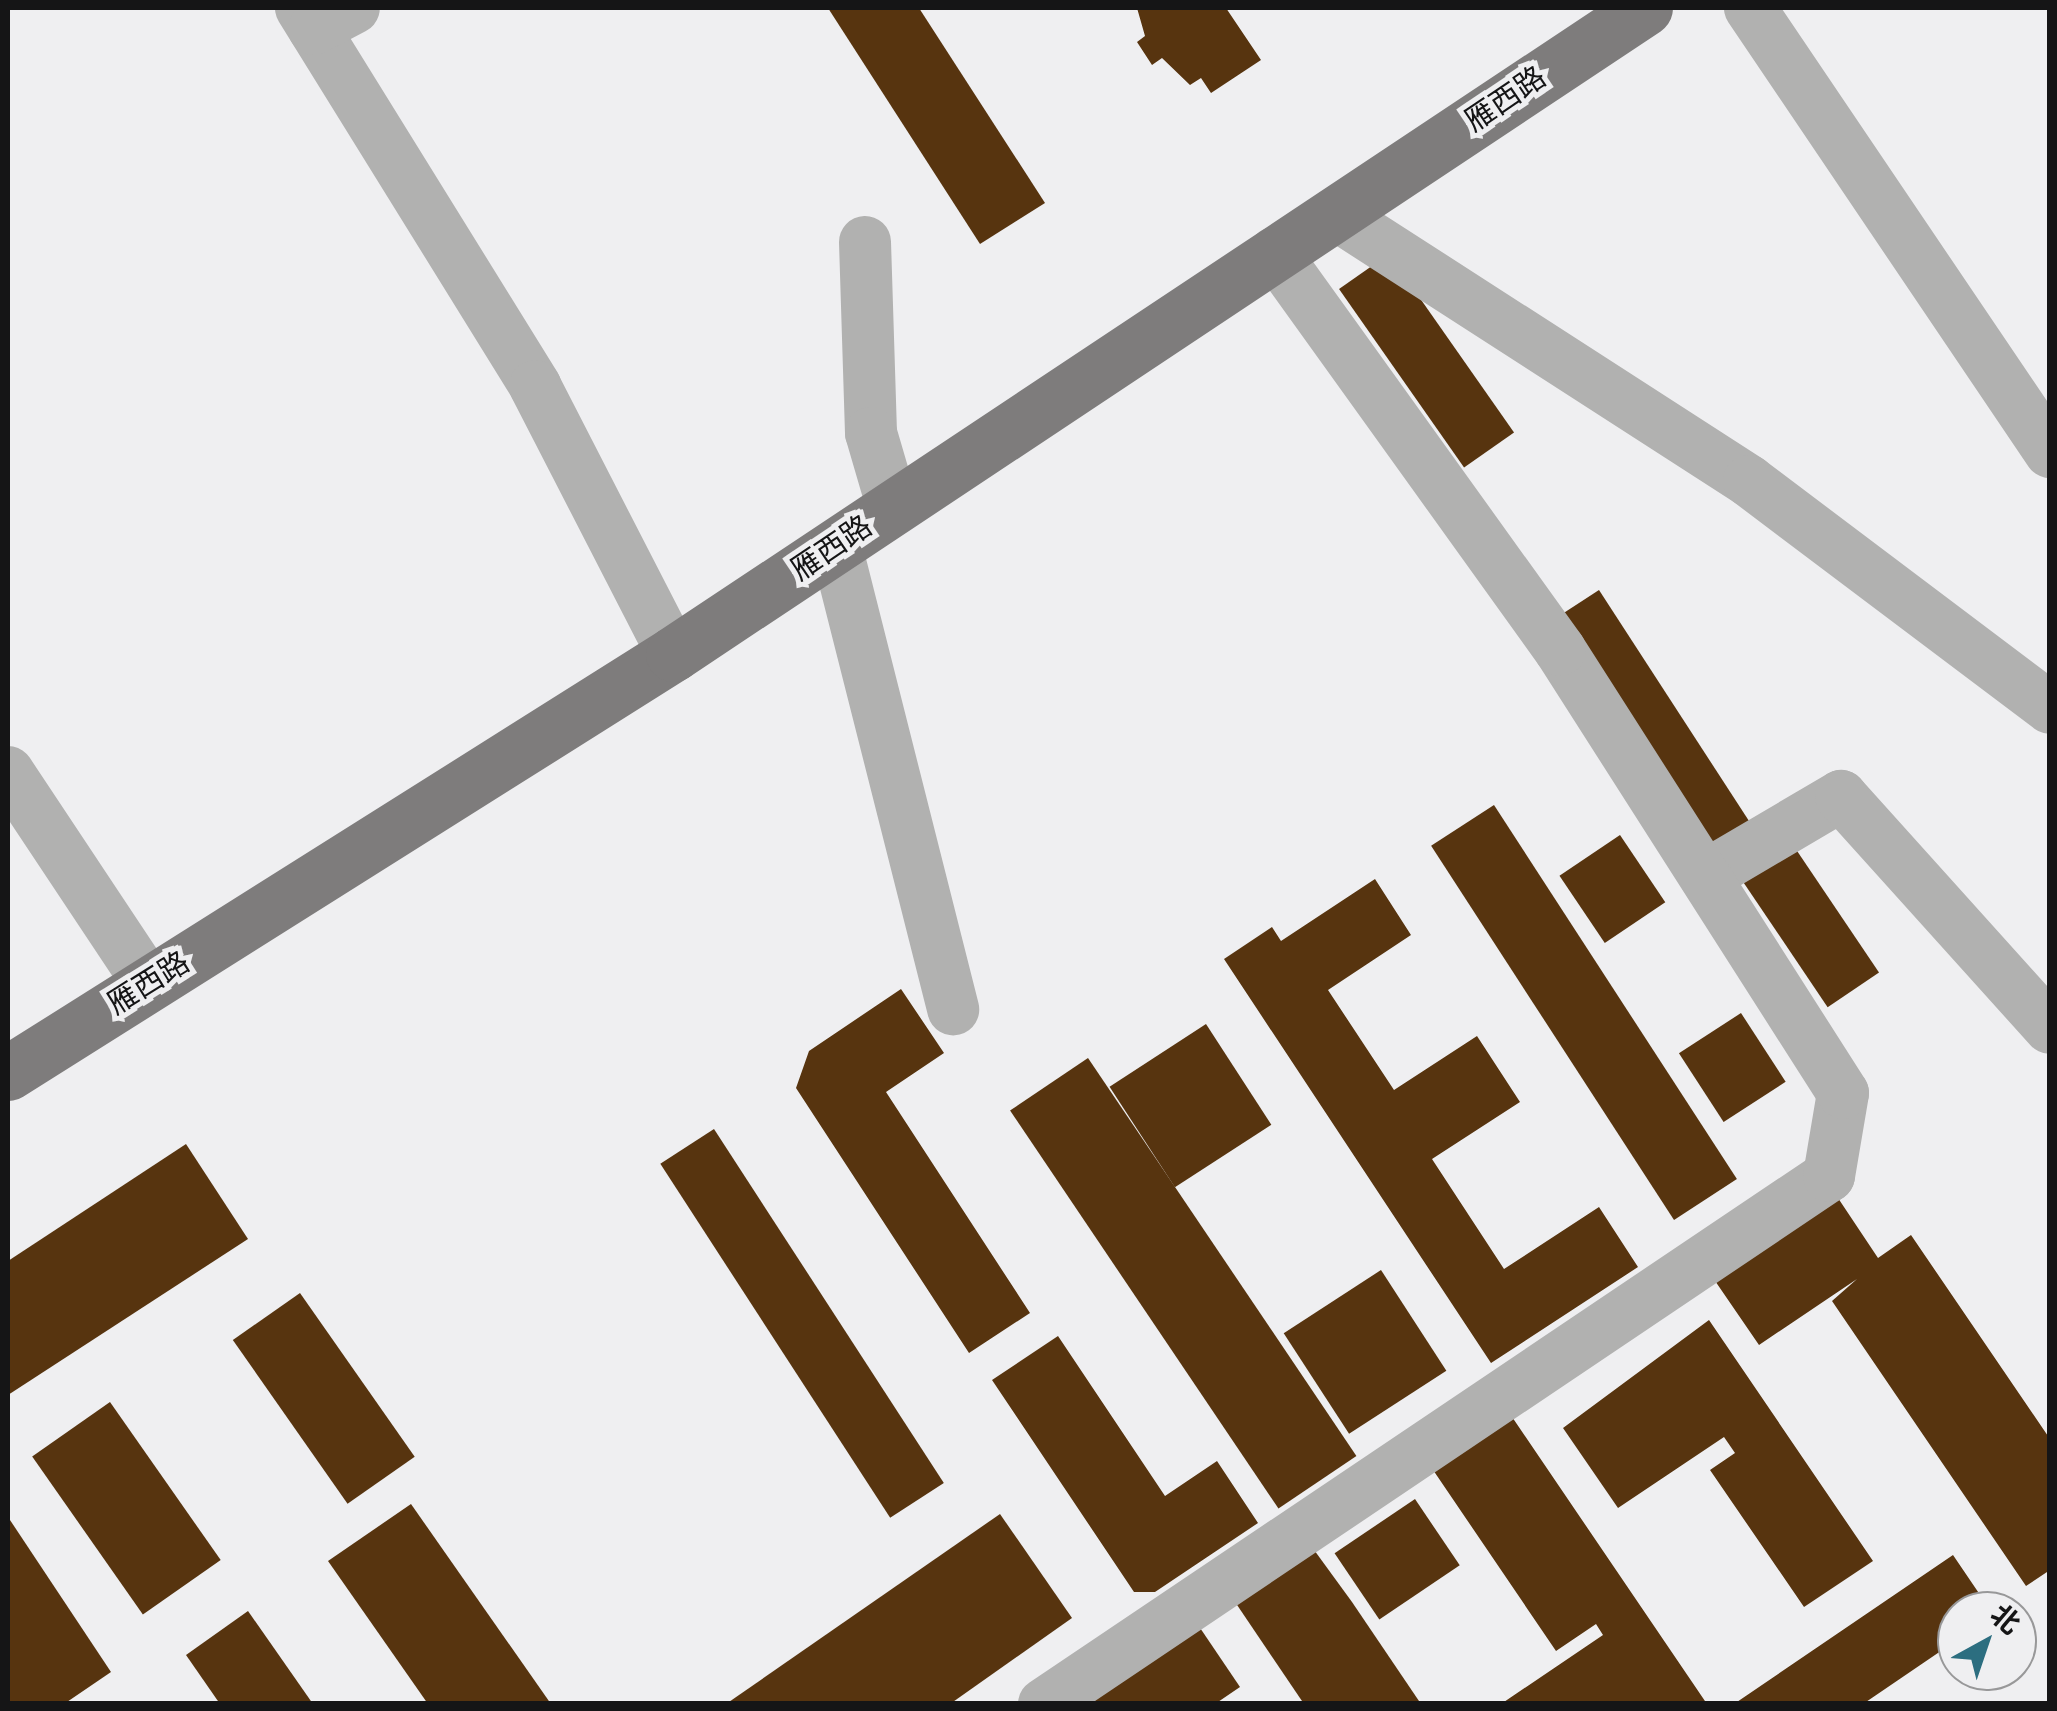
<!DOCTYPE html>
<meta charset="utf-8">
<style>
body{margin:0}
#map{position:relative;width:2057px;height:1711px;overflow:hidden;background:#efeff1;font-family:Signika,"Noto Sans SC",sans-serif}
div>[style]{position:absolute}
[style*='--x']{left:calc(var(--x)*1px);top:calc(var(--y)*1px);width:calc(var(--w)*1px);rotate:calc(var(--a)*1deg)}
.building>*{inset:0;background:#57340f;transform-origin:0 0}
.minor>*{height:52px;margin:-26px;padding:0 26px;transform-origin:26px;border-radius:26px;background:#b1b1b0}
.major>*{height:55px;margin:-27.5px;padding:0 27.5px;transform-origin:27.5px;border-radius:27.5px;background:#7e7c7c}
span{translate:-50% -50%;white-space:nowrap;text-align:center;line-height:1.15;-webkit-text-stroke:10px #efeff1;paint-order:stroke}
.street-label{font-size:30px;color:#151516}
.frame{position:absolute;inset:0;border:10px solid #151516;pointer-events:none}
.north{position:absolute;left:1937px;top:1591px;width:100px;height:100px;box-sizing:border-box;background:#efeff1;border:2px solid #989899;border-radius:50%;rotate:40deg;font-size:28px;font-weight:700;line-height:40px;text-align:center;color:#151516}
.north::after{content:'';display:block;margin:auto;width:35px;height:45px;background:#2c6e80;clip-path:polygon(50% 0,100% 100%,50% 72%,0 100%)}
</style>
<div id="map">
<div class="building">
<i style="clip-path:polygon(828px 8px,919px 8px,1045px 203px,980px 244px)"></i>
<i style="clip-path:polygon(1137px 8px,1226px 8px,1261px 60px,1211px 93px,1201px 78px,1190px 85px,1162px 58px,1152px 65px,1137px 42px,1145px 36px)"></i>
<i style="left:1389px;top:254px;width:218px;height:61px;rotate:55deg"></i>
<i style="left:1599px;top:590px;width:285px;height:49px;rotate:57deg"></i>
<i style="left:1494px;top:805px;width:446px;height:75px;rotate:57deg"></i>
<i style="left:1620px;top:835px;width:81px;height:73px;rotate:56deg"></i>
<i style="left:1789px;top:839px;width:161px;height:62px;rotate:56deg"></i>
<i style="clip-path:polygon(1375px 879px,1411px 935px,1328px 990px,1394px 1090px,1477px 1036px,1520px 1102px,1432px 1159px,1504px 1269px,1599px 1207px,1638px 1267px,1491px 1363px,1224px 959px,1272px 927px,1281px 941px)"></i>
<i style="clip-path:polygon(901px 989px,944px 1053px,886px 1092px,1030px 1313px,969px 1353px,796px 1088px,809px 1051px)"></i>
<i style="left:1741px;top:1013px;width:82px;height:74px;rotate:57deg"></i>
<i style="left:1206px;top:1024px;width:120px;height:115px;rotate:57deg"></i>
<i style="left:1088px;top:1058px;width:480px;height:94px;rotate:56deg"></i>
<i style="left:714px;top:1129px;width:422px;height:64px;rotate:57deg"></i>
<i style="clip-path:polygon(186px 1144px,248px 1239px,8px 1395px,8px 1261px)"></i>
<i style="clip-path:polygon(1834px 1192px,1878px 1258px,1911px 1235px,2050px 1439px,2050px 1570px,2026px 1586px,1832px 1301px,1857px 1279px,1759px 1345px,1711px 1275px)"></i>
<i style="left:1381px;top:1270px;width:120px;height:116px;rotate:57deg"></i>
<i style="left:300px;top:1293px;width:200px;height:82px;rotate:55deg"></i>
<i style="clip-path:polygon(1709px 1320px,1873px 1561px,1804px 1607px,1710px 1470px,1735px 1453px,1724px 1437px,1618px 1508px,1563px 1428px)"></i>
<i style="clip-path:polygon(1058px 1336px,1165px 1496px,1217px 1461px,1258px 1523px,1155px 1592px,1134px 1592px,992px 1380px)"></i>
<i style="left:110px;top:1402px;width:193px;height:95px;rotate:55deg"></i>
<i style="clip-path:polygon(1508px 1411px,1707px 1704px,1501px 1704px,1603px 1635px,1596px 1624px,1556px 1651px,1429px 1464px)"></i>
<i style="left:1415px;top:1499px;width:80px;height:97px;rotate:56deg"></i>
<i style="clip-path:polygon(411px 1504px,551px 1704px,428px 1704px,328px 1561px)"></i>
<i style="clip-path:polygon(1000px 1514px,1072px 1618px,950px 1704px,726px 1704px)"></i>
<i style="clip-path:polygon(8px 1517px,111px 1672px,64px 1704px,8px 1704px)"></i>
<i style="clip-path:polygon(1309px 1543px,1352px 1602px,1421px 1704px,1304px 1704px,1231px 1596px)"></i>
<i style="clip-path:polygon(1953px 1555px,1991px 1611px,1957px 1611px,1957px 1640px,1863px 1704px,1734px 1704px)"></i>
<i style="clip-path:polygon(248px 1611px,313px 1704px,220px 1704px,186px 1655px)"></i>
<i style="clip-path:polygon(1192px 1616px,1240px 1687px,1215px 1704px,1068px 1704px)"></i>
</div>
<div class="minor">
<i style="--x:301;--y:8;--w:445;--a:58.2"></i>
<i style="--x:535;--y:386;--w:301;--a:62.8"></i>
<i style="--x:1750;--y:8;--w:536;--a:55.95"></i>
<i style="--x:314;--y:29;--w:45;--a:-27.7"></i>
<i style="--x:1335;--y:214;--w:493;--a:32.8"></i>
<i style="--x:1749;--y:481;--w:377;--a:37"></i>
<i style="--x:865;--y:242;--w:191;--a:88.2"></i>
<i style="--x:871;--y:433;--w:78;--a:73.7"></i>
<i style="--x:836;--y:546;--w:478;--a:75.8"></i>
<i style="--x:8;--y:772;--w:255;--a:56.4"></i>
<i style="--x:1705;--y:876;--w:158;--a:-30.5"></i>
<i style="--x:1841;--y:796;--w:312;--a:48"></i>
<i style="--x:1044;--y:1704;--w:946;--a:-33.93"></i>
<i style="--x:1829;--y:1176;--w:84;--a:-80.4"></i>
<i style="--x:1843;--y:1093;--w:526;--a:-122.57"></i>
<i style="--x:1560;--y:650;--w:489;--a:-125.7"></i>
</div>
<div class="major">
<i style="--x:8;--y:1073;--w:786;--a:-32.21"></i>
<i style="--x:673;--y:654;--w:1167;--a:-33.61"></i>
</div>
<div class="street-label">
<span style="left:1506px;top:100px;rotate:-34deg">雁西路</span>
<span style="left:832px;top:549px;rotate:-34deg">雁西路</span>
<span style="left:149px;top:984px;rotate:-32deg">雁西路</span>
</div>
<div class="frame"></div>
<div class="north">北</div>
</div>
